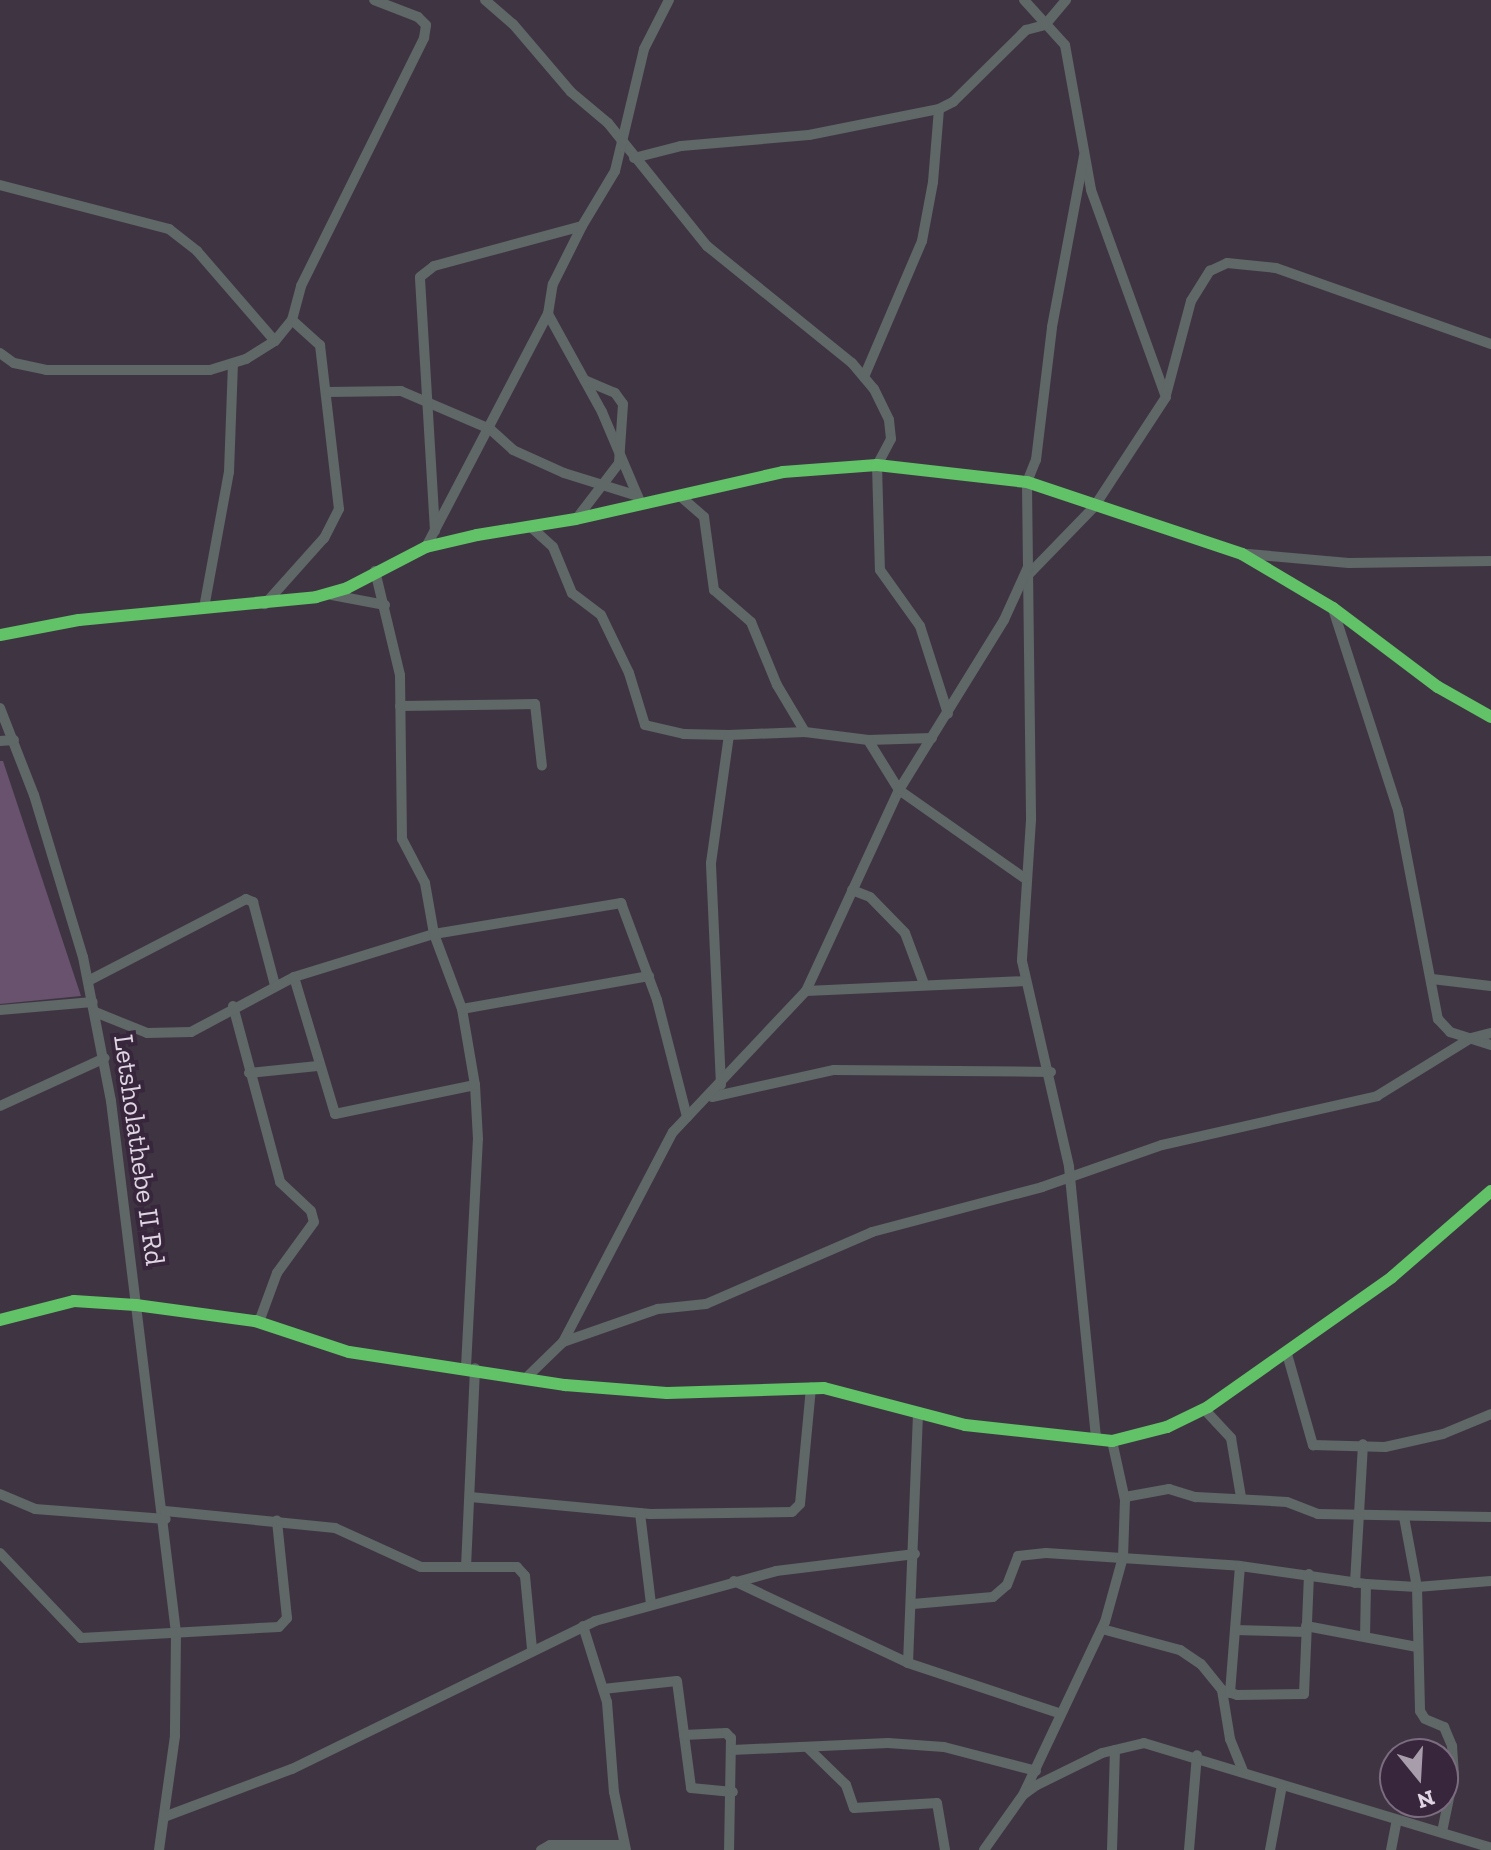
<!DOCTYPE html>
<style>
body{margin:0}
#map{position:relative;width:1491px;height:1850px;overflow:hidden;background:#3f3542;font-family:"Zilla Slab",serif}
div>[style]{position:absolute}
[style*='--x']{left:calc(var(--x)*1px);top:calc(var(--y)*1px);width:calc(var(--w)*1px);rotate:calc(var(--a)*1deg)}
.green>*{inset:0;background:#68526e}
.minor>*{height:10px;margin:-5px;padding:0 5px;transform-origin:5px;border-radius:5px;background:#5f6767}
.cycleway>*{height:12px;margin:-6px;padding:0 6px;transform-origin:6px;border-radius:6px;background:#61c268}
span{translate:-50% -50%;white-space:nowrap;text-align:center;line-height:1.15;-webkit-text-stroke:8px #37263c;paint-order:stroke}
.street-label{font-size:28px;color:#e0d5e3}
.north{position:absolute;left:1379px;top:1738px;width:80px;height:80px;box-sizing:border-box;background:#37263c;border:2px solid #7b6c7f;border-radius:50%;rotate:162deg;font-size:22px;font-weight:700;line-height:32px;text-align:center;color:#e0d5e3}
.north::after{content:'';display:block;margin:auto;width:28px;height:36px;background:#a89dab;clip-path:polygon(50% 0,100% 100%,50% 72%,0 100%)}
</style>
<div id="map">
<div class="green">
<i style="clip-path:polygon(0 761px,3px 761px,81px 996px,0 1004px)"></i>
</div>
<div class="minor">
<i style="--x:485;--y:0;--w:37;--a:41"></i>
<i style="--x:513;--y:24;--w:89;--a:49.5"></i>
<i style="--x:571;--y:92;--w:48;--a:40"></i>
<i style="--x:608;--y:123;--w:158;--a:51.2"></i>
<i style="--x:707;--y:246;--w:186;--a:38.9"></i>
<i style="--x:852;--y:363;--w:34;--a:50"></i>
<i style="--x:874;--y:389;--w:34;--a:64"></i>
<i style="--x:889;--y:420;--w:19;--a:84"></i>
<i style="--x:891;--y:439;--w:30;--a:118"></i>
<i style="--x:877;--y:465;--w:105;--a:88.4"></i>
<i style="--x:880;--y:570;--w:69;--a:54.5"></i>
<i style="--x:920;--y:626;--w:92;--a:72.3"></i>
<i style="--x:1024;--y:0;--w:61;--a:47.7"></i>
<i style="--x:1065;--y:45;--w:147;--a:79.8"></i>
<i style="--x:1091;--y:190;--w:220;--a:70.1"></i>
<i style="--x:1166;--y:397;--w:131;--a:123.2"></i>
<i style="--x:1094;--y:507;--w:93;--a:134.1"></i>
<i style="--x:634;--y:158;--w:49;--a:-14.3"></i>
<i style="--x:681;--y:146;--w:128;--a:-4.9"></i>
<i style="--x:809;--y:135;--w:133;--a:-11.3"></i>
<i style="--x:939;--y:109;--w:16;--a:-27"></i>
<i style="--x:953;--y:102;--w:103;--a:-44.6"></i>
<i style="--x:1026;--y:30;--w:20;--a:-15"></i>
<i style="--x:1045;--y:25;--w:33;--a:-50"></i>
<i style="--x:0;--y:185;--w:175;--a:14.6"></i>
<i style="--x:169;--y:229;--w:36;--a:38"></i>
<i style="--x:197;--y:251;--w:119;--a:49.1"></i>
<i style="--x:275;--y:341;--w:27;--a:-51"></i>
<i style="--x:292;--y:320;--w:38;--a:42"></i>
<i style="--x:320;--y:345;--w:165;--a:83.4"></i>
<i style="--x:339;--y:509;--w:33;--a:117"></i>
<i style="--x:324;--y:538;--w:89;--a:131.8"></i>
<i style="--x:548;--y:314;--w:112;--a:61.1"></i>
<i style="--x:602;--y:412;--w:95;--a:67"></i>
<i style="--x:292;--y:320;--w:35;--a:-75"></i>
<i style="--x:301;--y:286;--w:277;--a:-63.6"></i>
<i style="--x:424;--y:38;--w:13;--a:-81"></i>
<i style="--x:426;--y:25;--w:11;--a:-135"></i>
<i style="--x:418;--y:17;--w:47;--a:-158.9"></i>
<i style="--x:0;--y:353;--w:17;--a:36"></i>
<i style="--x:14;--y:363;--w:33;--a:12"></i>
<i style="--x:46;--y:370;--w:164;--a:0"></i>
<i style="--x:210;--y:370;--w:38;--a:-17"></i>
<i style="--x:246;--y:359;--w:34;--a:-32"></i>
<i style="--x:864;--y:377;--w:148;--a:-66.9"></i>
<i style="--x:922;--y:241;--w:60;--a:-79.4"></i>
<i style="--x:933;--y:182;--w:73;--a:-85.3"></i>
<i style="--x:328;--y:392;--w:73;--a:-0.8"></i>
<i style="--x:401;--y:391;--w:97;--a:23.1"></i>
<i style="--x:490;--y:429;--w:31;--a:42"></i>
<i style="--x:513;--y:450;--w:56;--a:24.3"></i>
<i style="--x:564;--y:473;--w:77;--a:17.3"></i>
<i style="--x:1166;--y:395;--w:97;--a:-75.1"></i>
<i style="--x:1191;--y:301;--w:36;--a:-58"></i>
<i style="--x:1210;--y:271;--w:19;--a:-25"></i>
<i style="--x:1227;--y:263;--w:49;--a:5.8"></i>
<i style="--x:1276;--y:268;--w:228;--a:19.5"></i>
<i style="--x:680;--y:496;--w:32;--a:41"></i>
<i style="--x:704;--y:517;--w:74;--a:82.2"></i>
<i style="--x:714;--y:590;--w:49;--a:40.9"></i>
<i style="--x:751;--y:622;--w:68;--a:67.6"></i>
<i style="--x:777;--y:685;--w:55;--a:59.2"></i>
<i style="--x:577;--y:518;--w:69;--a:-52.6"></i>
<i style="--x:619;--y:463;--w:59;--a:-86.1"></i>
<i style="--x:623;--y:404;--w:14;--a:-126"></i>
<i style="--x:615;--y:393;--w:33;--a:-157"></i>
<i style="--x:532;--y:528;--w:28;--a:42"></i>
<i style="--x:553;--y:547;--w:50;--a:67.6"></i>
<i style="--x:572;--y:593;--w:36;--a:37"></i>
<i style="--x:601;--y:615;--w:64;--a:64.2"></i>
<i style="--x:629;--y:673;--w:54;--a:72.9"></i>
<i style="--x:645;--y:725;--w:40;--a:13"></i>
<i style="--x:684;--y:734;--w:45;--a:1.3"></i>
<i style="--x:435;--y:531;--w:254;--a:-93.4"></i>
<i style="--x:420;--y:277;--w:18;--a:-38"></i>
<i style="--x:434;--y:266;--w:153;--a:-15.1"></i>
<i style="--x:426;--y:547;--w:263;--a:-62.4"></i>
<i style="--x:548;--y:314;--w:30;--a:-81"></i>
<i style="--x:553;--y:284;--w:65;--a:-63.4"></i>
<i style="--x:582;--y:226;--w:64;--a:-59"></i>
<i style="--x:615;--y:171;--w:125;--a:-76.6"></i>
<i style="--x:644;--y:49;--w:55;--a:-63"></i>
<i style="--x:1248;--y:554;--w:101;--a:5.1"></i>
<i style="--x:1349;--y:563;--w:142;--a:-0.8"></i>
<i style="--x:1028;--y:569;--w:251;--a:89.3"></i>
<i style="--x:1031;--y:820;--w:141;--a:93.7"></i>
<i style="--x:1022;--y:961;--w:211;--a:77.1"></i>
<i style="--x:1069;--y:1167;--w:273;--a:84.3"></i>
<i style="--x:332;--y:595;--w:54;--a:10.7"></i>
<i style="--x:204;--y:608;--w:138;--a:-79.6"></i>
<i style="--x:229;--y:472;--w:108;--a:-87.9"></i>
<i style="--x:1333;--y:609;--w:211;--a:72.1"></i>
<i style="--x:1398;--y:810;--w:213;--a:79.2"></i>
<i style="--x:1438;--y:1019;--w:18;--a:47"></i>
<i style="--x:1450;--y:1032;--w:43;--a:17.6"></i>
<i style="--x:0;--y:635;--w:80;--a:-10.8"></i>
<i style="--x:79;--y:620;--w:238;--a:-5.5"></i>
<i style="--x:316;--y:597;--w:32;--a:-16"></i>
<i style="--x:347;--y:588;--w:89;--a:-27.4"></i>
<i style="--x:426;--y:547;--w:52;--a:-13.2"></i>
<i style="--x:477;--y:535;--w:100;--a:-9.2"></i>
<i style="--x:576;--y:519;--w:212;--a:-12.8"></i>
<i style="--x:783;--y:472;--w:94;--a:-4.3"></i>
<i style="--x:877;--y:465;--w:151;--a:6.5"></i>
<i style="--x:1027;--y:482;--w:227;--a:18.5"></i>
<i style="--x:1242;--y:554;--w:106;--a:30.7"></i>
<i style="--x:1333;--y:608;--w:131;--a:37"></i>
<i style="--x:1438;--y:687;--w:61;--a:29.5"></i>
<i style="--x:400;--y:706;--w:135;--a:-0.8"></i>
<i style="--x:535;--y:704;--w:62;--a:83.6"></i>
<i style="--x:0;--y:708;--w:93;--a:68.7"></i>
<i style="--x:34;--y:795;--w:169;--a:73.2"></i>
<i style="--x:83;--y:957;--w:147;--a:79"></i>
<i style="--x:111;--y:1101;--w:536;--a:83.03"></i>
<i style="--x:176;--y:1633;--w:103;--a:90.6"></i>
<i style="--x:175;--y:1736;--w:115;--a:98"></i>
<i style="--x:868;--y:740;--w:64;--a:-1.8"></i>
<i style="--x:0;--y:741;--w:14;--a:-4"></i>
<i style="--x:852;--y:890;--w:19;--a:21"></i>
<i style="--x:870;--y:897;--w:50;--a:45.8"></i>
<i style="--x:905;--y:933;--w:54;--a:69.6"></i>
<i style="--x:294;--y:977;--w:143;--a:73.3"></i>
<i style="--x:335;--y:1114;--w:143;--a:-11.7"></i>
<i style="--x:1432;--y:979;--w:59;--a:6.8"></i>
<i style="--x:88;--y:981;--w:178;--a:-27.4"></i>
<i style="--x:246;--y:899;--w:8;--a:23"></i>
<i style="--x:253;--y:902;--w:86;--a:75.2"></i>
<i style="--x:806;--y:991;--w:220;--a:-2.6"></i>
<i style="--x:233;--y:1006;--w:182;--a:75"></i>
<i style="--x:280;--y:1182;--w:42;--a:43.1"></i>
<i style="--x:311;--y:1211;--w:11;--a:75"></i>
<i style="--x:314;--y:1222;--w:63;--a:126"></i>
<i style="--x:277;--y:1273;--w:52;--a:110.2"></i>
<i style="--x:462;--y:1009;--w:190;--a:-10"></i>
<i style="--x:0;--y:1010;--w:93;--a:-4.9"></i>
<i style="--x:95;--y:1012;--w:56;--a:22"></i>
<i style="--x:147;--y:1033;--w:44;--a:-1.3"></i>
<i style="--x:191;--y:1032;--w:117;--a:-28.1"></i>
<i style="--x:294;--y:977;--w:146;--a:-17.1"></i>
<i style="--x:434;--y:934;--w:52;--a:-100"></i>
<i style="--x:425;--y:883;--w:50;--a:-117.6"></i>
<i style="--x:402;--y:839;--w:164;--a:-90.7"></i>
<i style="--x:400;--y:675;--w:107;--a:-103.5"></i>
<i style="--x:249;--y:1073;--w:69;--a:-5.8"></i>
<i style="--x:721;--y:1085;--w:222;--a:-92.6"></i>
<i style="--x:711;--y:863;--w:129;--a:-82"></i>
<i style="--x:729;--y:735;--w:76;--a:-2.3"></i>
<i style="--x:805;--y:732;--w:64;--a:7.2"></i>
<i style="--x:868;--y:740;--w:59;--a:58.2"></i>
<i style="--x:899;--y:790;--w:153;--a:35.1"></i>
<i style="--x:712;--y:1097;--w:125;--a:-12.5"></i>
<i style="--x:834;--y:1070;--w:217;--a:0.5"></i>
<i style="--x:0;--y:1106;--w:115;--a:-24.6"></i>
<i style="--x:0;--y:1320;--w:76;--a:-14.4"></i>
<i style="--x:74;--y:1301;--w:62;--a:3.7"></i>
<i style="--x:136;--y:1305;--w:120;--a:7.7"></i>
<i style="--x:255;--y:1321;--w:99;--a:18.3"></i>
<i style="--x:349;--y:1352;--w:219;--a:8.7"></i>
<i style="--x:565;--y:1385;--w:102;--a:4.5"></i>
<i style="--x:667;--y:1393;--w:157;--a:-1.8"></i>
<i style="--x:824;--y:1388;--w:146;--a:14.7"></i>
<i style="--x:965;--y:1425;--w:148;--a:6.2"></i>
<i style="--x:1112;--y:1441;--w:57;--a:-14.3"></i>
<i style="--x:1167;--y:1427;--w:46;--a:-26"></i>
<i style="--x:1208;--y:1407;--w:225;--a:-35.2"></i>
<i style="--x:1392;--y:1277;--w:131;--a:-41"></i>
<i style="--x:563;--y:1342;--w:101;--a:-19.2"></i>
<i style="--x:658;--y:1309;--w:48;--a:-5.9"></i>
<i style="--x:706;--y:1304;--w:181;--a:-23.4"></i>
<i style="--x:872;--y:1232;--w:176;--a:-14.8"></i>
<i style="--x:1042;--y:1187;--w:127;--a:-19.3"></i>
<i style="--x:1162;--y:1145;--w:221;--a:-12.8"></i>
<i style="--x:1377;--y:1096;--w:110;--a:-31.7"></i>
<i style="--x:1471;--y:1038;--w:21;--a:-14"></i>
<i style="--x:1287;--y:1354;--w:95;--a:74.1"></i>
<i style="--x:1313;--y:1445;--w:72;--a:1.6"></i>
<i style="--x:1385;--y:1447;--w:59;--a:-12.6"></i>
<i style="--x:1443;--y:1434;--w:52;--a:-22.6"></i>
<i style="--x:466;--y:1367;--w:228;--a:-87"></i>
<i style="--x:478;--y:1139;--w:54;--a:-93.2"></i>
<i style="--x:475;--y:1085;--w:77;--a:-99.7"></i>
<i style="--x:462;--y:1009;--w:80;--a:-110.5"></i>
<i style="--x:434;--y:934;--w:190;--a:-9.4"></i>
<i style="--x:621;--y:903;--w:103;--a:69.6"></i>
<i style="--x:657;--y:1000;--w:121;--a:75.6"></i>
<i style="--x:528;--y:1376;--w:49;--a:-44.2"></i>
<i style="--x:563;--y:1342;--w:237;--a:-62.4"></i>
<i style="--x:673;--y:1132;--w:194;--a:-46.7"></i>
<i style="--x:806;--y:991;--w:221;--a:-65.2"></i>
<i style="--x:899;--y:790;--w:200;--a:-58.3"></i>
<i style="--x:1004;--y:620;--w:58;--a:-65.6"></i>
<i style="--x:1028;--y:567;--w:85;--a:-90.7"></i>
<i style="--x:1027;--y:482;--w:24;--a:-68"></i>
<i style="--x:1036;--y:460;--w:134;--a:-83.1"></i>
<i style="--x:1052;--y:327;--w:174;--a:-79.4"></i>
<i style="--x:1204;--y:1409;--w:40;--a:47"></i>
<i style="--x:1231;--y:1438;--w:60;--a:80.4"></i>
<i style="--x:0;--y:1494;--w:38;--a:23"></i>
<i style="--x:35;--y:1509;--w:131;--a:4.4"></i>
<i style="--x:470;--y:1497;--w:181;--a:5.4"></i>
<i style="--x:650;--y:1514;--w:142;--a:-0.8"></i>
<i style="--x:792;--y:1512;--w:11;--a:-45"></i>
<i style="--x:800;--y:1504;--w:117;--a:-84.6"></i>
<i style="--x:1125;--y:1497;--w:45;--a:-10.3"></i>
<i style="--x:1169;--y:1489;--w:28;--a:17"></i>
<i style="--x:1196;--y:1497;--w:91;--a:3.1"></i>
<i style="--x:1287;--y:1502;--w:33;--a:21"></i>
<i style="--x:1318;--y:1514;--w:173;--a:1"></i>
<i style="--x:165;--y:1511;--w:171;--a:5.7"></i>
<i style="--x:335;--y:1528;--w:94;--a:24.4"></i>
<i style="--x:421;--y:1567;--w:96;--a:0"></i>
<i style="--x:517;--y:1567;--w:12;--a:48"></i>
<i style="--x:525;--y:1576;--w:73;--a:84.5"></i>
<i style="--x:640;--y:1513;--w:92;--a:83.1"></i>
<i style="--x:1404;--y:1517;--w:71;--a:79.5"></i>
<i style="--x:1417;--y:1587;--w:124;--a:88.6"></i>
<i style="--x:1420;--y:1711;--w:9;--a:58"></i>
<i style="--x:1425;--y:1719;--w:21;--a:23"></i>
<i style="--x:1444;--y:1727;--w:21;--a:67"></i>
<i style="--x:1452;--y:1746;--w:28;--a:86"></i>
<i style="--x:1454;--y:1774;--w:59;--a:101.7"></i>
<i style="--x:0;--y:1553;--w:117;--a:46.4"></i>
<i style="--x:81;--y:1638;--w:198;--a:-3.2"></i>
<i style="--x:279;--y:1627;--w:12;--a:-48"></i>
<i style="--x:287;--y:1618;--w:98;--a:-95.9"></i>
<i style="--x:466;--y:1567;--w:199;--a:-87.4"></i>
<i style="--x:734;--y:1581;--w:192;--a:25.2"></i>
<i style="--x:908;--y:1663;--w:161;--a:18.4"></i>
<i style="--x:1355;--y:1583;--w:139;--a:-86.7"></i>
<i style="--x:913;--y:1604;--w:80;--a:-5"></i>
<i style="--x:993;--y:1597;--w:18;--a:-41"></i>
<i style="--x:1007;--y:1585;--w:31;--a:-69"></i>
<i style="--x:1018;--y:1556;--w:28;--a:-6"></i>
<i style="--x:1046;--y:1553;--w:194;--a:3.8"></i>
<i style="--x:1240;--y:1566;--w:127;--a:8.1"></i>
<i style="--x:1366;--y:1584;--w:51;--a:3.4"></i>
<i style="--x:1417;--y:1587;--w:74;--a:-4.6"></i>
<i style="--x:583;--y:1626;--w:80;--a:72.5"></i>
<i style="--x:607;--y:1702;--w:90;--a:85.6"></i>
<i style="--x:614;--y:1792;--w:59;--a:78.3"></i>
<i style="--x:1306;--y:1626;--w:113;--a:10.7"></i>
<i style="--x:1102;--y:1629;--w:81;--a:15.1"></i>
<i style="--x:1180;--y:1650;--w:25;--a:34"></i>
<i style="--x:1201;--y:1664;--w:33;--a:51"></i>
<i style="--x:1222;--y:1690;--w:50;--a:80.7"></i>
<i style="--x:1230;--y:1739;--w:35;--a:68"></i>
<i style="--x:1235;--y:1630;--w:71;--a:1.6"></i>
<i style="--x:1365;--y:1637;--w:53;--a:-88.9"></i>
<i style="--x:908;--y:1663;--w:250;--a:-87.7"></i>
<i style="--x:603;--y:1689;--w:74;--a:-6.2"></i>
<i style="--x:677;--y:1681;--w:108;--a:82.5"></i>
<i style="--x:691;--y:1788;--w:42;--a:5.4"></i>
<i style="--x:1222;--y:1690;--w:16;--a:18"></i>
<i style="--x:1237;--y:1695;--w:67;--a:-0.9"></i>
<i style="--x:1304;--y:1694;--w:120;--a:-87.6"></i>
<i style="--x:1230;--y:1693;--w:127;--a:-85.5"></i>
<i style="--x:684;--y:1735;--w:42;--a:-2.7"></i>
<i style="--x:726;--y:1733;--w:7;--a:45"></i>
<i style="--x:731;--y:1738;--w:112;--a:91"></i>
<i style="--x:808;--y:1748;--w:53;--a:44.2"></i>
<i style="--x:846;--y:1785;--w:24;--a:71"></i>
<i style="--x:854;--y:1808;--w:83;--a:-3.4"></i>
<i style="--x:937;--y:1803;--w:48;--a:80.3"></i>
<i style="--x:732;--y:1750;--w:156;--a:-2.6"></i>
<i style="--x:888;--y:1743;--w:56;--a:4.1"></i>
<i style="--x:944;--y:1747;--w:95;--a:14.6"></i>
<i style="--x:1024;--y:1793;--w:189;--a:-64.7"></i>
<i style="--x:1105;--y:1622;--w:67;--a:-74.5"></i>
<i style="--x:1123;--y:1557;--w:57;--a:-88"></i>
<i style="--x:1125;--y:1500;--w:60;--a:-102.4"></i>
<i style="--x:164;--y:1817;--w:137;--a:-20.6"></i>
<i style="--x:292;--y:1769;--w:337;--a:-26"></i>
<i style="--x:595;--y:1621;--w:188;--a:-15.4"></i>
<i style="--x:776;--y:1571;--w:140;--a:-7"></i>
<i style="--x:541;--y:1850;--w:10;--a:-29"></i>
<i style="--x:550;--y:1845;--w:74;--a:0"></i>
<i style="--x:984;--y:1850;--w:67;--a:-54.7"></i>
<i style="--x:1023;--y:1795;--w:17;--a:-36"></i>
<i style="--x:1037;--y:1785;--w:72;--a:-26.2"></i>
<i style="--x:1102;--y:1753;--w:43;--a:-13.4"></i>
<i style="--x:1144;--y:1743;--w:363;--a:16.8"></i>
<i style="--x:1112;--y:1850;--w:100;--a:-88.3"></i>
<i style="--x:1189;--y:1850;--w:95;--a:-85.2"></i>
<i style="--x:1270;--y:1850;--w:66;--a:-79.5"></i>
<i style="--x:1391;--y:1850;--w:31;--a:-79"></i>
</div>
<div class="cycleway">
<i style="--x:0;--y:635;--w:80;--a:-10.8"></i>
<i style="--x:79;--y:620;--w:238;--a:-5.5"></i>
<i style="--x:316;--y:597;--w:32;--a:-16"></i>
<i style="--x:347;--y:588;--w:89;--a:-27.4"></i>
<i style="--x:426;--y:547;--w:52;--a:-13.2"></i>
<i style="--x:477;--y:535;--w:100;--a:-9.2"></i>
<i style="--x:576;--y:519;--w:212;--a:-12.8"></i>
<i style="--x:783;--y:472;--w:94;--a:-4.3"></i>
<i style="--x:877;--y:465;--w:151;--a:6.5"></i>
<i style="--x:1027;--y:482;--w:227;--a:18.5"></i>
<i style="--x:1242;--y:554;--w:106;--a:30.7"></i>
<i style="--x:1333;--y:608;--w:131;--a:37"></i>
<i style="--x:1438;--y:687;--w:61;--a:29.5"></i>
<i style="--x:0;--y:1320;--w:76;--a:-14.4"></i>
<i style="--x:74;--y:1301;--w:62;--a:3.7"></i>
<i style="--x:136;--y:1305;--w:120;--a:7.7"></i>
<i style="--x:255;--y:1321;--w:99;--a:18.3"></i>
<i style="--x:349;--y:1352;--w:219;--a:8.7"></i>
<i style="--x:565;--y:1385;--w:102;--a:4.5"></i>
<i style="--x:667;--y:1393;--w:157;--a:-1.8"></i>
<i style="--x:824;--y:1388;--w:146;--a:14.7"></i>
<i style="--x:965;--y:1425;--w:148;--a:6.2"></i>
<i style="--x:1112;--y:1441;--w:57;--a:-14.3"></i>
<i style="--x:1167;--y:1427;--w:46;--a:-26"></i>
<i style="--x:1208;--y:1407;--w:225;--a:-35.2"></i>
<i style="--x:1392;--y:1277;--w:131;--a:-41"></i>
</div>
<div class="street-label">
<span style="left:139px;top:1150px;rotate:82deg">Letsholathebe II Rd</span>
</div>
<div class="north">N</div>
</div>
